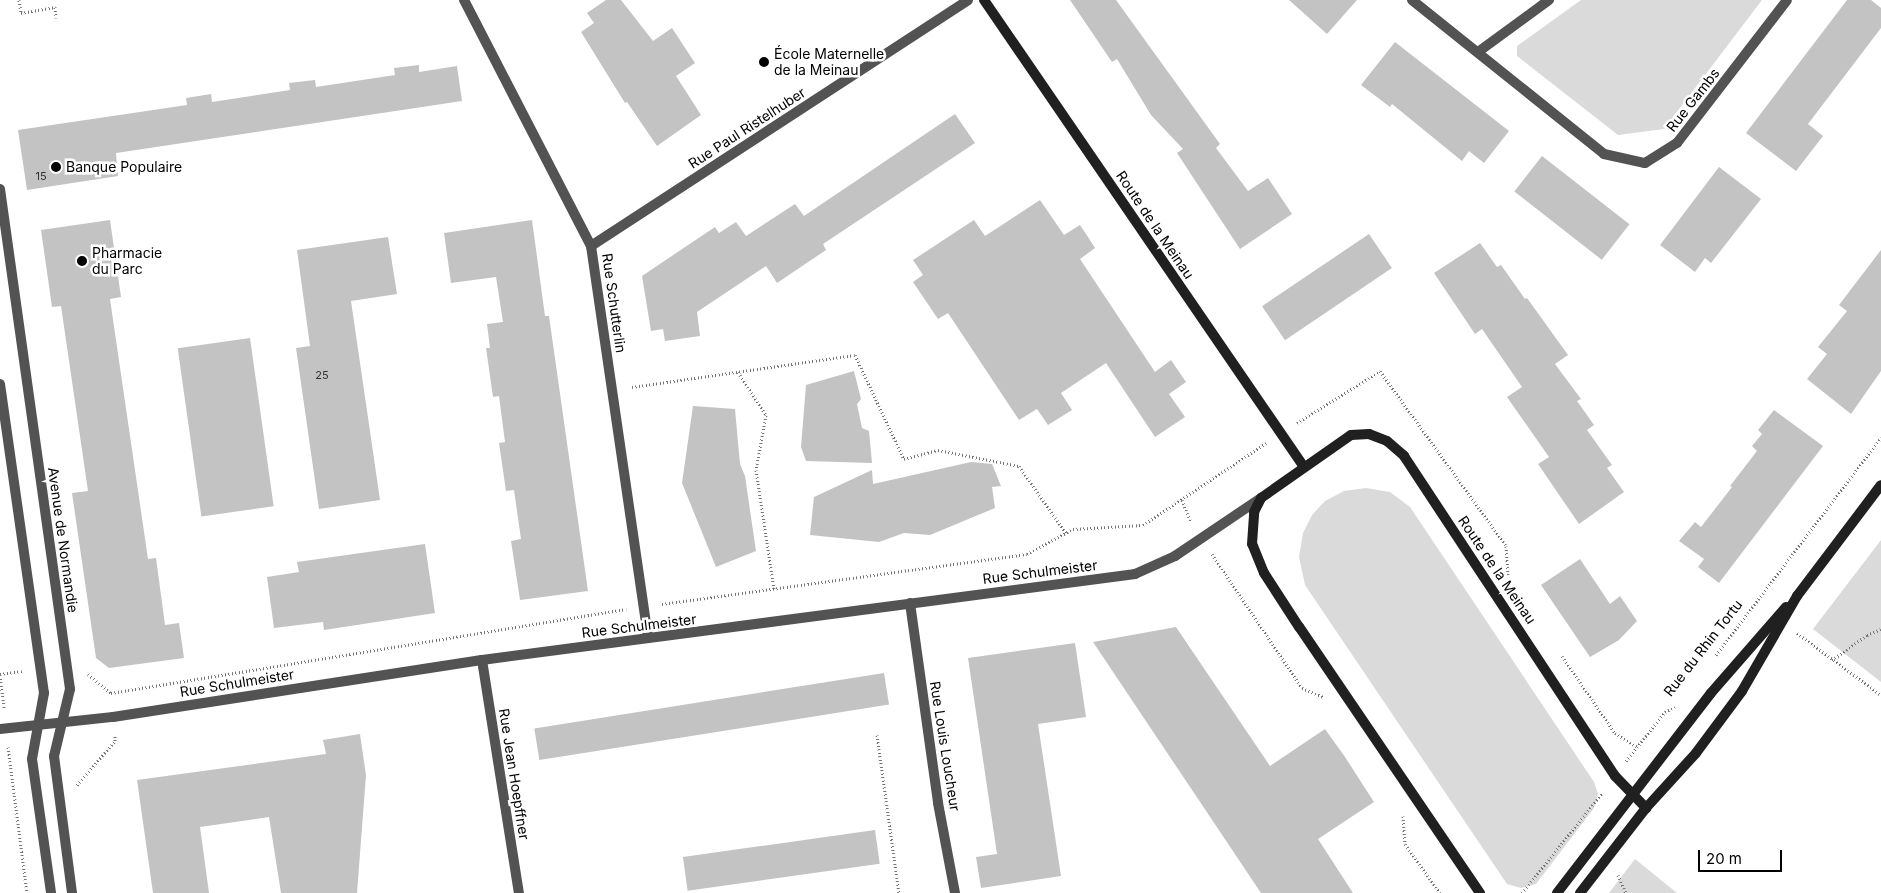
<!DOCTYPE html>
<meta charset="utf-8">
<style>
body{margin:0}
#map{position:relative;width:1881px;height:893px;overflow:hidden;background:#fff;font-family:Inter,sans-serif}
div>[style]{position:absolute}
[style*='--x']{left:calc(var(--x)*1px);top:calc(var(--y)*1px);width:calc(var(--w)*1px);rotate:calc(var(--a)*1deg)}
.green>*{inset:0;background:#dadada}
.building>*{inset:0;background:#c3c3c3;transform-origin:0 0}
.path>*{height:3px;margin-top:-1.5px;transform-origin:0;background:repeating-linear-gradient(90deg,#757575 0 1px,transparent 0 3.5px)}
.street>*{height:10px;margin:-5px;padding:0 5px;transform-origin:5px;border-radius:5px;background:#535353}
.secondary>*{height:10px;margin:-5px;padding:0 5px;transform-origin:5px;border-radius:5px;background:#202020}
.dots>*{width:14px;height:14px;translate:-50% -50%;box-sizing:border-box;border:2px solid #fff;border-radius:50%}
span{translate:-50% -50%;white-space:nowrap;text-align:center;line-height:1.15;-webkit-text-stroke:5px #fff;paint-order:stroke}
.number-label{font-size:11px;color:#313131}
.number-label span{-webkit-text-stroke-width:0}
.poi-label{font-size:14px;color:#000}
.left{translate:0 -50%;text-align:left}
.street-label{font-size:14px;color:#000}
.scale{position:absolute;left:1698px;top:850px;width:84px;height:22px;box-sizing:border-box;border:2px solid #000;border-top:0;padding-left:6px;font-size:15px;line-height:18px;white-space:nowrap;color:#000;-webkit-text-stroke:4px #fff;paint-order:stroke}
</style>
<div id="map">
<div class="green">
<i style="clip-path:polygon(1581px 0,1762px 0,1664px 129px,1618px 135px,1517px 56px,1517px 46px)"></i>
<i style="clip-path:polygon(1366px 488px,1390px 492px,1410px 507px,1594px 782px,1598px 794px,1594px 808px,1536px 884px,1521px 888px,1507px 884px,1305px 585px,1299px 557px,1303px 533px,1312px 515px,1325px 501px,1344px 491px)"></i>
<i style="clip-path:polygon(1881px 540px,1881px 682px,1813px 629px)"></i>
<i style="clip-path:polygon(1635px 859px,1677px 893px,1609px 893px)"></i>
</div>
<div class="building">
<i style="clip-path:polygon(606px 0,621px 0,653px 41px,672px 28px,695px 63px,676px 76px,701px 115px,657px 146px,627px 102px,625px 103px,581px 32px,594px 23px,587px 13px)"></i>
<i style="clip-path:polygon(1070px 0,1116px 0,1220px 144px,1216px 148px,1248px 191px,1268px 178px,1292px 214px,1240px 249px,1177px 153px,1183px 149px,1151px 115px,1117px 59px,1112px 62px)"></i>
<i style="clip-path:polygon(1289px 0,1357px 0,1327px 34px)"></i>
<i style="clip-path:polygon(1847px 0,1871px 0,1881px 8px,1881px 28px,1808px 124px,1823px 136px,1796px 171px,1746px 133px)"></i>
<i style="clip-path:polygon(1395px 42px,1509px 131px,1484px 163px,1469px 151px,1462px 161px,1392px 104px,1390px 107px,1361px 85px)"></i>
<i style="clip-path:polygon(419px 65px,419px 72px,457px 66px,462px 101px,116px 153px,118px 176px,27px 190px,18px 130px,187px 105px,186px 98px,211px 94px,212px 102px,290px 90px,289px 83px,315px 80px,316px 87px,395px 75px,394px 68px)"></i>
<i style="clip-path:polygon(955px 114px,975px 143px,823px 244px,826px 250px,777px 283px,766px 266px,697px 312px,700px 336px,665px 341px,663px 329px,651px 331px,642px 276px,715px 227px,719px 233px,736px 222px,746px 236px,795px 204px,804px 216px)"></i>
<i style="left:1542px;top:156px;width:111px;height:45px;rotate:38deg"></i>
<i style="clip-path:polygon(1719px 167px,1761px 199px,1711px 263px,1705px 258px,1695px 272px,1660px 245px)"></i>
<i style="clip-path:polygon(1040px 200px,1064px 235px,1080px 225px,1088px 237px,1095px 248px,1080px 259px,1155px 372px,1171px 360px,1186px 382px,1169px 394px,1185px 417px,1155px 437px,1106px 363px,1061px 393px,1072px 410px,1048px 425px,1037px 409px,1019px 420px,948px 313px,938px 319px,913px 282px,923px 275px,913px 260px,974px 220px,985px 236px)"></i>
<i style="clip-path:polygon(110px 220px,121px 297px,110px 299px,148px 559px,156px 558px,165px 625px,179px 623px,184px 658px,109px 668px,96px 658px,72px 493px,88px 491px,61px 306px,52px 307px,41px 230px)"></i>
<i style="clip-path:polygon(532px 220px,545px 316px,549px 316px,588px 591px,520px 600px,511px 541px,521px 539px,514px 490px,506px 491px,499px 443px,505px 442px,499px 396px,493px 397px,486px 348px,490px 348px,487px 324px,503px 322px,496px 277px,451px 283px,444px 233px)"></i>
<i style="left:1369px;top:234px;width:41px;height:129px;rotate:56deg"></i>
<i style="clip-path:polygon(388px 237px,397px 294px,351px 301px,380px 500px,319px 509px,296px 348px,310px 346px,297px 250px)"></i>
<i style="clip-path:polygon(1480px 243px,1497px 267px,1501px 265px,1525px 299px,1527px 298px,1568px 355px,1555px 364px,1581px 399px,1577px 401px,1594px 425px,1587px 430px,1612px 465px,1607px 468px,1624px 492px,1579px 524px,1538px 464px,1549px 457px,1507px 397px,1522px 387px,1482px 329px,1475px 334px,1434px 273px)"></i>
<i style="clip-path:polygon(1881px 250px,1881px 371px,1851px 414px,1807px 379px,1827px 354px,1818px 347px,1847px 311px,1839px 305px)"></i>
<i style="left:250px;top:338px;width:170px;height:73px;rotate:82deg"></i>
<i style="clip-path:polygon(854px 371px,861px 399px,857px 404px,862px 428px,869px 431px,872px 463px,806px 461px,801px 447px,806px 385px)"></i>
<i style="clip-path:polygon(693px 406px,735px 409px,740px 464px,745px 476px,756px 551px,716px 567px,682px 483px)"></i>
<i style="clip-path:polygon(1774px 410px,1823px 446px,1719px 583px,1698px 567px,1704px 559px,1679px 541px,1695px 522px,1701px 527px,1732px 487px,1730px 486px,1757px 451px,1752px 446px,1762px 434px,1758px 430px)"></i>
<i style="clip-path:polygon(971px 462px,992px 464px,1001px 486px,992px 487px,995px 508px,930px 535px,904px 533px,879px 542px,810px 535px,814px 497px,872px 470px,873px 484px)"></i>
<i style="clip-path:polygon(425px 544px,435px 613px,324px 630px,323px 622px,274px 628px,267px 577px,299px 572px,297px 562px)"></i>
<i style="clip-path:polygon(1580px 559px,1610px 604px,1620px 596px,1637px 621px,1619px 640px,1590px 657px,1541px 585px)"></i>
<i style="clip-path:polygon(1176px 627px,1270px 766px,1325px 729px,1345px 757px,1374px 802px,1318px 839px,1353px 893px,1261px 893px,1093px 642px)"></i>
<i style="clip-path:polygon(1075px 643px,1086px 717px,1038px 724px,1061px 876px,981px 888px,976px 857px,997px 854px,968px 658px)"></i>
<i style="left:884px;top:673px;width:32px;height:354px;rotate:81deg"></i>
<i style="clip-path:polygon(360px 734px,366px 775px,357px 893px,281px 893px,269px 817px,200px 827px,209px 893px,153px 893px,137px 780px,326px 754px,323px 740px)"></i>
<i style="left:875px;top:830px;width:34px;height:194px;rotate:82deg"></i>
</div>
<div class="path">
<i style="--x:19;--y:0;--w:13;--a:81"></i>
<i style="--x:21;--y:13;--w:35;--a:-10"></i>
<i style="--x:55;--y:7;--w:11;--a:85"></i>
<i style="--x:738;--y:372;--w:51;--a:56.9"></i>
<i style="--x:766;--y:415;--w:56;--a:100.3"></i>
<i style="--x:756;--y:470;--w:120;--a:81.4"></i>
<i style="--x:632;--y:387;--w:225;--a:-8.2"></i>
<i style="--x:855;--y:355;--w:115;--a:64.8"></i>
<i style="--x:904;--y:459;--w:35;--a:-15"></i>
<i style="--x:938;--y:450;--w:83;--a:11.2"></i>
<i style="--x:1019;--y:466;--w:82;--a:55"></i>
<i style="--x:1297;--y:423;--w:98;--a:-32.1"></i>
<i style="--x:1380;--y:371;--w:216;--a:54.2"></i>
<i style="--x:1506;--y:546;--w:30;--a:86"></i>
<i style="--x:1182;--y:500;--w:24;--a:68"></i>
<i style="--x:1212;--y:554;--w:161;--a:56.1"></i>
<i style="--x:1302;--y:688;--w:23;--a:23"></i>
<i style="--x:662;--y:604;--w:368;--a:-7.8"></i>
<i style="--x:1027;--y:554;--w:52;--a:-28.5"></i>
<i style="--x:1073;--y:529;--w:70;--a:-3.3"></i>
<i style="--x:1143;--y:525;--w:148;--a:-33.7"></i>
<i style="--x:1797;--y:633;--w:104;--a:36.4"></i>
<i style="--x:1716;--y:655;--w:273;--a:-52.8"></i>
<i style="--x:1562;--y:656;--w:93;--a:55.5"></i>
<i style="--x:1615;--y:733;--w:26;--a:32"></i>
<i style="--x:1832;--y:660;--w:43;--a:-35.5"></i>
<i style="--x:1867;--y:635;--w:15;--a:-23"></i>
<i style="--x:0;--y:674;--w:22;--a:-8"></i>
<i style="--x:88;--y:674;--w:30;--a:40"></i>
<i style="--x:111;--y:693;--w:522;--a:-9.26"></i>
<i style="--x:0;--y:675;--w:34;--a:83"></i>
<i style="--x:877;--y:735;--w:160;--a:82.1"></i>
<i style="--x:8;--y:747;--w:147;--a:82.6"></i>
<i style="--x:1626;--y:761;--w:63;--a:-51.5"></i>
<i style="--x:1665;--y:712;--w:11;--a:-27"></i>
<i style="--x:77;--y:785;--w:58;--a:-49.2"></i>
<i style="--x:115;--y:741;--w:6;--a:-90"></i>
<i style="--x:1403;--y:816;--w:28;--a:86"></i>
<i style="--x:1405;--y:844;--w:60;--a:54.5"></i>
<i style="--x:1618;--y:875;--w:20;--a:66"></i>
<i style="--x:1522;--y:893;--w:129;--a:-51.3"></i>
</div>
<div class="street">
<i style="--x:464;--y:0;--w:277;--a:62.7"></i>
<i style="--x:591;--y:246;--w:396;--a:81.7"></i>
<i style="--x:1412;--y:0;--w:246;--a:38.7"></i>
<i style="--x:1604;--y:154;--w:42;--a:12.4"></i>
<i style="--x:1645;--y:163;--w:38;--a:-32"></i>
<i style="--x:1677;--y:143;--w:180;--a:-52.4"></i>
<i style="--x:1478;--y:52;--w:88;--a:-36.2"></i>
<i style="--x:0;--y:189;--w:505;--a:82.03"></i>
<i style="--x:70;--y:689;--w:69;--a:103.4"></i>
<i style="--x:54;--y:756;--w:138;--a:82.5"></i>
<i style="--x:591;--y:246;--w:450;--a:-33.1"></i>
<i style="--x:0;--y:384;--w:312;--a:81.9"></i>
<i style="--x:44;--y:693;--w:67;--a:100.3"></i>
<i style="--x:32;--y:759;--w:135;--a:81.9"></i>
<i style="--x:910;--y:603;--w:202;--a:82"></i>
<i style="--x:938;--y:803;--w:92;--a:79.3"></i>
<i style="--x:482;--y:660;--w:236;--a:81"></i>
<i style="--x:0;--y:729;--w:114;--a:-6.1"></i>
<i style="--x:113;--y:717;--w:373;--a:-8.8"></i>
<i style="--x:482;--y:660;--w:659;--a:-7.5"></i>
<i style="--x:1135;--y:574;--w:44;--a:-24.2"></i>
<i style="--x:1175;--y:556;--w:104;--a:-34"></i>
</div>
<div class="secondary">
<i style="--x:984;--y:0;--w:566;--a:55.58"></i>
<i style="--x:1480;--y:893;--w:322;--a:-124.2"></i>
<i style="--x:1299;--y:627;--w:64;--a:-122.9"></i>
<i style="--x:1264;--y:573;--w:31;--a:-112"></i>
<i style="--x:1252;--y:544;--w:32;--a:-86"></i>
<i style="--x:1254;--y:512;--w:16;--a:-63"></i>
<i style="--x:1261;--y:498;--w:110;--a:-35"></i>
<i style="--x:1351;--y:435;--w:18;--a:-3"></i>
<i style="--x:1369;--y:434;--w:19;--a:21"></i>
<i style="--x:1387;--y:441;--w:23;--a:41"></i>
<i style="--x:1404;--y:456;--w:383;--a:56.6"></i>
<i style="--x:1615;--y:776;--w:45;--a:45.9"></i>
<i style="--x:1557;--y:893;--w:252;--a:-52.4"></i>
<i style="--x:1711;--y:693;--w:114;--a:-48.9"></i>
<i style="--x:1580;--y:893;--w:108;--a:-52.2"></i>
<i style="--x:1646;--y:808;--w:74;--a:-47.7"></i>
<i style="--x:1696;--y:753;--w:77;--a:-53.4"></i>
<i style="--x:1742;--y:691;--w:110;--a:-59.9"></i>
<i style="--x:1797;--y:596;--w:139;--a:-52.9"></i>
</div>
<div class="dots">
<i style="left:764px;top:62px;background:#000"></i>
<i style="left:56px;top:167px;background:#000"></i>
<i style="left:82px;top:261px;background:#000"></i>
</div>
<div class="number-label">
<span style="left:41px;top:176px">15</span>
<span style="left:322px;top:375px">25</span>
</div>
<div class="poi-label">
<span class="left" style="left:774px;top:62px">École Maternelle<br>de la Meinau</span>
<span class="left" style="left:66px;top:167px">Banque Populaire</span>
<span class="left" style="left:92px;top:261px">Pharmacie<br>du Parc</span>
</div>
<div class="street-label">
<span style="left:1693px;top:100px;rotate:-52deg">Rue Gambs</span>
<span style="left:747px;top:128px;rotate:-33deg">Rue Paul Ristelhuber</span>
<span style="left:1155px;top:225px;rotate:56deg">Route de la Meinau</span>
<span style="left:614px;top:303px;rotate:82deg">Rue Schutterlin</span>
<span style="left:63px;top:540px;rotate:82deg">Avenue de Normandie</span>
<span style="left:1497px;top:570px;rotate:56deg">Route de la Meinau</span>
<span style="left:1040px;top:572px;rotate:-7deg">Rue Schulmeister</span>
<span style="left:639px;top:626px;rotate:-7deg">Rue Schulmeister</span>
<span style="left:1703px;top:648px;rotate:-52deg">Rue du Rhin Tortu</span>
<span style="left:237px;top:683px;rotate:-9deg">Rue Schulmeister</span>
<span style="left:945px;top:746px;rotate:81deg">Rue Louis Loucheur</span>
<span style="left:514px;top:774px;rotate:81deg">Rue Jean Hoepffner</span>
</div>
<div class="scale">20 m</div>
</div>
